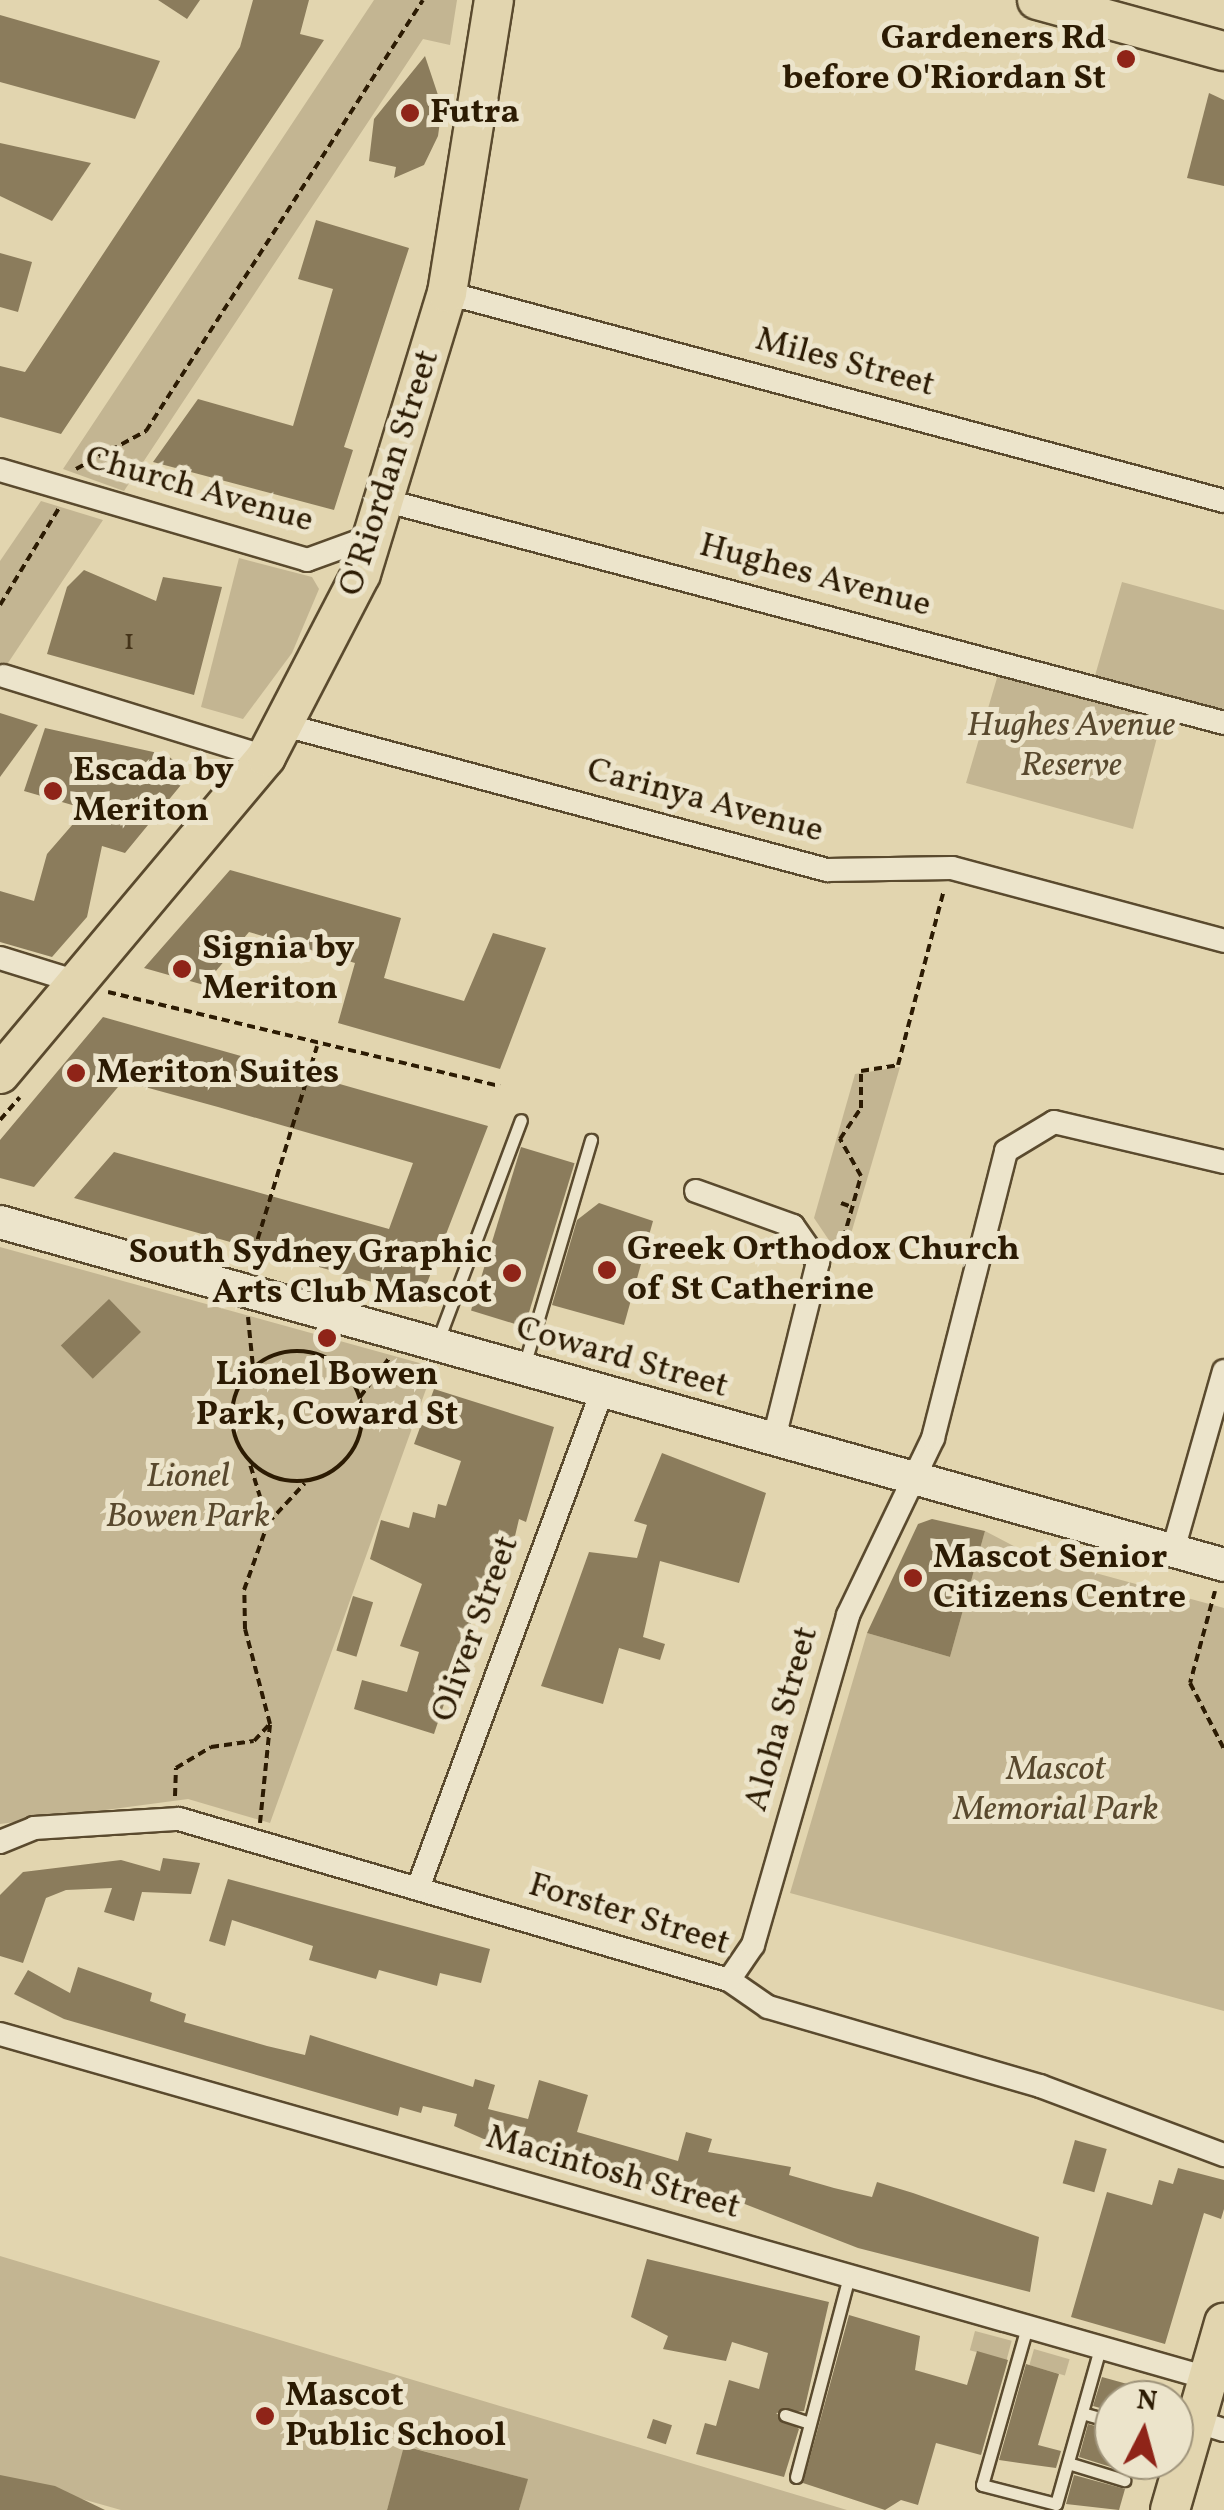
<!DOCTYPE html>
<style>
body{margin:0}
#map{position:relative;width:1224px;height:2510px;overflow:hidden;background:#e2d5af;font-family:Vollkorn,serif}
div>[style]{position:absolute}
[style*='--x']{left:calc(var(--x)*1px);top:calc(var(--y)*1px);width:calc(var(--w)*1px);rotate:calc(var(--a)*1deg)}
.green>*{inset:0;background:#c3b592;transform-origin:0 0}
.building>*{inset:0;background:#8b7c5c;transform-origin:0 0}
.path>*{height:4px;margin-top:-2px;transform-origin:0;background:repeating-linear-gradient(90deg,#2c1b03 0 8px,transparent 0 13px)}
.path>.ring{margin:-2px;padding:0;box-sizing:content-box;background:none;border:4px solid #2c1b03;border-radius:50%}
.roads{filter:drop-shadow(2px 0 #5a4a2e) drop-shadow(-2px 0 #5a4a2e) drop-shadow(0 2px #5a4a2e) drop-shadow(0 -2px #5a4a2e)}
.lane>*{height:11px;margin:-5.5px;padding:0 5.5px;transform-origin:5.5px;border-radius:5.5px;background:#ece4cb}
.street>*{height:22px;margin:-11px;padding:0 11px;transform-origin:11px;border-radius:11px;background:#ece4cb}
.secondary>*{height:32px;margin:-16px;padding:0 16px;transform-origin:16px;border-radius:16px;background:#ece4cb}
.primary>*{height:38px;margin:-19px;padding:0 19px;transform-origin:19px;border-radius:19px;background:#e2d5af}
.dots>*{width:28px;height:28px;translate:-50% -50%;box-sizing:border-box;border:5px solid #ece4cb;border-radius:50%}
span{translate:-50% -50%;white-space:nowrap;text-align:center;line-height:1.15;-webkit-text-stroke:10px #ece4cb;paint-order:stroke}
.number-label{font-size:30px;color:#443319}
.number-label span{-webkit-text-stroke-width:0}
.poi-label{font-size:35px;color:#2c1b03;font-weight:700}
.right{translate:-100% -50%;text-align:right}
.left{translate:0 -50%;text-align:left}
.street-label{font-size:35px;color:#2c1b03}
.park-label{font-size:35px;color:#59492e;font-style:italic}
.north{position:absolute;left:1094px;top:2380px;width:100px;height:100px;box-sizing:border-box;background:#ece4cb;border:2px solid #9f947b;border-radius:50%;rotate:6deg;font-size:28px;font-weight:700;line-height:40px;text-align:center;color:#2c1b03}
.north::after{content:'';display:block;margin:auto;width:35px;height:45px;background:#8f2418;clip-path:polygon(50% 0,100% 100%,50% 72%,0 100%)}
</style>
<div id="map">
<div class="green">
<i style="clip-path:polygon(374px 0,457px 0,450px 45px,423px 39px,124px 491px,63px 469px)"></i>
<i style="clip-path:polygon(41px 501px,103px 520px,0 675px,0 561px)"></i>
<i style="clip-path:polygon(239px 558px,312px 577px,319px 589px,292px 653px,243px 719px,201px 707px)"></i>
<i style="clip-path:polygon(1122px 582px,1224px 610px,1224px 723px,1165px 707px,1133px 829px,966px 783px,1002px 661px,1092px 686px)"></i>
<i style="clip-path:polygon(900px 1067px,876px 1149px,843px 1261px,814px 1218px,855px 1074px)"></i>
<i style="clip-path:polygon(0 1247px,434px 1367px,270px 1823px,188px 1799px,0 1824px)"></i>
<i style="clip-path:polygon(985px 1531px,1033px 1556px,1224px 1608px,1224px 2011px,790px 1893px,867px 1633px,950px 1657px)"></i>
<i style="clip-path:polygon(0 2256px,847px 2510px,519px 2510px,527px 2479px,405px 2446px,387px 2510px,121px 2510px,0 2476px)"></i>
<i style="left:975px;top:2331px;width:38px;height:20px;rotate:15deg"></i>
<i style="left:1034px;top:2349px;width:37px;height:17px;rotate:16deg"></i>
</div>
<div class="building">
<i style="clip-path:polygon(158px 0,200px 0,187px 19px)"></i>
<i style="clip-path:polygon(253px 0,309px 0,300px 34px,324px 40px,61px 434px,0 417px,0 366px,25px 372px,240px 47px)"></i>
<i style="clip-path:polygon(0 15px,160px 61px,135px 119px,0 82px)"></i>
<i style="clip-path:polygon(425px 56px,442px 107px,438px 136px,424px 165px,394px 178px,396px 167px,369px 161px,374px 119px)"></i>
<i style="clip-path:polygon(1209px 93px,1224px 100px,1224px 186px,1187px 178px)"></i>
<i style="clip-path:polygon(0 143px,91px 163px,52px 221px,0 196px)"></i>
<i style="clip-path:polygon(316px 220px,409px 248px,344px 447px,353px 450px,334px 510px,153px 462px,198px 399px,293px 426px,333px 289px,298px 279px)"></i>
<i style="clip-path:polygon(0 253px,32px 262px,18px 312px,0 307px)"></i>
<i style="clip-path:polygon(84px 570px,156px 601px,163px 577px,222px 587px,194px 695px,47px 654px,67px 587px)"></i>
<i style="clip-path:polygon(0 713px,38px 725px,0 777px)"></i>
<i style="clip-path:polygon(45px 728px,167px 755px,190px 774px,125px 853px,102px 846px,87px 917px,52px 957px,0 942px,0 891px,34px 901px,47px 854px,86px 809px,24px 791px)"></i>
<i style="clip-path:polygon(230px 870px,401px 918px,384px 978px,464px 1001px,493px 933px,546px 948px,500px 1069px,338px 1023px,355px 963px,249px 932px,204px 985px,144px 968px)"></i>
<i style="clip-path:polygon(103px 1017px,488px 1126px,422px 1296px,74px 1198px,114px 1152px,389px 1229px,413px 1163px,218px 1107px,123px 1081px,34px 1187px,0 1178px,0 1140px)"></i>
<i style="left:521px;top:1147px;width:56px;height:171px;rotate:17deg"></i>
<i style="clip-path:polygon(599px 1203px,653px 1221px,624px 1325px,552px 1305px,577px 1220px)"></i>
<i style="left:109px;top:1299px;width:46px;height:67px;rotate:46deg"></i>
<i style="clip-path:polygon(434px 1389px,554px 1427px,526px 1522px,519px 1519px,512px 1549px,497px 1545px,434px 1734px,354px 1709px,362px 1680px,407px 1692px,419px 1652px,400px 1646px,422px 1584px,370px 1559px,381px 1520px,409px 1528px,413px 1512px,435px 1518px,438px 1504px,446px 1506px,461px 1461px,414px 1444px)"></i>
<i style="clip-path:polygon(662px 1453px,766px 1493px,739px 1583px,660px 1561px,643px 1637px,665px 1644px,660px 1660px,619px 1648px,603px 1704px,541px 1686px,589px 1552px,637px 1558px,647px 1525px,634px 1521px)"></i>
<i style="clip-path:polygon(932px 1519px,985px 1531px,950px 1657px,867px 1633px,918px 1524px)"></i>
<i style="left:353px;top:1596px;width:21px;height:57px;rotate:17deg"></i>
<i style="clip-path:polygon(163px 1858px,200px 1863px,191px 1894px,142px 1892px,134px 1921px,104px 1912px,112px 1888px,66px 1890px,46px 1898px,23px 1963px,0 1956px,0 1895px,23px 1872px,121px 1860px,160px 1871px)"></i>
<i style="clip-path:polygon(228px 1879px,490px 1949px,481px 1983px,440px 1973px,437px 1986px,379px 1970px,376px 1979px,309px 1960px,313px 1946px,232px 1920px,225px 1946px,209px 1941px)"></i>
<i style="clip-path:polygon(78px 1967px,152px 1993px,150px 2001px,186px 2014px,184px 2022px,267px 2046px,305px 2055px,310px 2035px,473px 2087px,475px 2079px,495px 2085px,488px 2109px,528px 2119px,539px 2080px,588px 2095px,577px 2132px,678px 2161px,686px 2132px,712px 2139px,708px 2152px,791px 2167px,789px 2175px,834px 2188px,872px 2197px,877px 2182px,913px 2193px,1039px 2237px,1030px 2292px,858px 2248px,737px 2201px,734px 2211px,550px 2154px,547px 2163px,518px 2154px,454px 2126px,457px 2114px,423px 2106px,421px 2113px,400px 2107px,398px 2116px,64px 2019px,14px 1994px,28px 1970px,70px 1993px)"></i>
<i style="left:1075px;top:2140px;width:33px;height:45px;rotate:16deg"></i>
<i style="clip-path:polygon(1178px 2168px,1224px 2180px,1224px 2209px,1221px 2219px,1204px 2213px,1165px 2344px,1071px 2317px,1107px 2192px,1152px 2205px,1159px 2180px,1173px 2184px)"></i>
<i style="clip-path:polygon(647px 2259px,829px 2302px,804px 2411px,776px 2413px,799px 2429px,784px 2477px,696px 2454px,705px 2423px,716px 2426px,729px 2380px,759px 2389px,768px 2353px,732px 2342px,726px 2361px,663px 2349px,668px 2336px,631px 2317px)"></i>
<i style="clip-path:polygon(849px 2315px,920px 2336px,915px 2370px,967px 2385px,977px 2351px,1008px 2360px,981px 2455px,936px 2443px,918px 2505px,901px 2500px,885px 2510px,803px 2483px)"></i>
<i style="clip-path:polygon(1026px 2364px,1059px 2374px,1038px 2445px,1061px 2451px,1056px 2468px,999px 2460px)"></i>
<i style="clip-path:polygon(1102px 2377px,1167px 2395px,1166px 2400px,1114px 2400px,1114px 2412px,1093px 2406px)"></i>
<i style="left:653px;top:2419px;width:20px;height:20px;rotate:18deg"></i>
<i style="clip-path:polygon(1088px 2424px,1114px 2431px,1114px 2460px,1134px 2460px,1130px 2473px,1079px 2457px)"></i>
<i style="clip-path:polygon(404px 2446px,528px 2479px,519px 2510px,387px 2510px)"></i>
<i style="clip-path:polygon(0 2475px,55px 2486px,105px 2510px,0 2510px)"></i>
<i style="clip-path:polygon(1074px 2475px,1125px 2489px,1119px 2510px,1066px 2504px)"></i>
</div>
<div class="path">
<i style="--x:76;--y:469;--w:80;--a:-28.5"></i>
<i style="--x:146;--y:431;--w:512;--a:-57.27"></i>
<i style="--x:0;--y:605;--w:114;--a:-58.7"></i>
<i style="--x:108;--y:992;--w:403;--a:13.5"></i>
<i style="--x:0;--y:1120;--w:30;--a:-49"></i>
<i style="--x:841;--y:1203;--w:12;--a:20"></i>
<i style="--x:840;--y:1251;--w:78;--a:-74.4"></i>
<i style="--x:861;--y:1176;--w:43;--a:-119.6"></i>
<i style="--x:840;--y:1139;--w:37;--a:-56"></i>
<i style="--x:861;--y:1108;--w:37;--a:-90"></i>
<i style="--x:861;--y:1071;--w:37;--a:-9"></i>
<i style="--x:898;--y:1065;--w:181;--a:-75.3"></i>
<i style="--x:250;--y:1264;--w:228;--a:-72.9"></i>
<i style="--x:248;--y:1317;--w:50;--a:84.3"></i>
<i class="ring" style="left:232px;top:1351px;width:126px;height:126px"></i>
<i style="--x:360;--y:1397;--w:50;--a:-53.1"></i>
<i style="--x:268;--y:1523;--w:54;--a:-47.2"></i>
<i style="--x:1215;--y:1591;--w:95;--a:105.2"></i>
<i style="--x:1190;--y:1683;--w:74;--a:62.7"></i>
<i style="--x:175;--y:1796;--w:28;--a:-88"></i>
<i style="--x:176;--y:1768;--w:41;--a:-31"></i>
<i style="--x:211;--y:1747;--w:43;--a:-7.9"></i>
<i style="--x:254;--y:1741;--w:23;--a:-47"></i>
<i style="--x:270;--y:1724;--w:98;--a:-104.7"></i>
<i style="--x:245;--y:1629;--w:39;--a:-91"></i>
<i style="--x:244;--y:1590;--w:71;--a:-70.3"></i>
<i style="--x:268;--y:1523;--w:65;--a:-107"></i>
<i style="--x:260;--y:1823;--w:100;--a:-84.2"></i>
</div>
<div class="roads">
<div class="lane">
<i style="--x:437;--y:1343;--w:238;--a:-69.4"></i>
<i style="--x:524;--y:1366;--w:236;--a:-73.5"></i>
<i style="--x:1027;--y:2327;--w:164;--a:105.9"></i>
<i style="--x:982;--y:2485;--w:76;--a:14.4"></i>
<i style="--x:1056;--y:2504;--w:162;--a:-74.2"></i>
<i style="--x:1082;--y:2413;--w:33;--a:16"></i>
<i style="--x:785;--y:2415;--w:26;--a:18"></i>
<i style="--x:1068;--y:2463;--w:59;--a:16.9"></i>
<i style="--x:796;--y:2477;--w:207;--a:-75.2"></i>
</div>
<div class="street">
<i style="--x:447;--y:293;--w:804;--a:14.99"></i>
<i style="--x:0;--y:470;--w:320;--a:16.3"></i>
<i style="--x:307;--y:560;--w:70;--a:-20"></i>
<i style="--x:387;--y:501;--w:866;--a:14.85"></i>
<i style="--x:4;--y:676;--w:274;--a:17.2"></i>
<i style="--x:288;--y:726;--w:558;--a:14.96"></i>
<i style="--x:827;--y:870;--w:125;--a:-0.9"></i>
<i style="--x:952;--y:868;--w:282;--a:15"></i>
<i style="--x:0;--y:958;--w:81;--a:17.3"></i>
<i style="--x:696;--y:1191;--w:103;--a:19.8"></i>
<i style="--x:793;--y:1226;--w:44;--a:55.2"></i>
<i style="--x:818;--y:1262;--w:186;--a:104"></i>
<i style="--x:1173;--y:1550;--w:186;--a:-74.1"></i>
<i style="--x:0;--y:1842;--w:37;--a:-22"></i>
<i style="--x:34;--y:1828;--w:145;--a:-3.6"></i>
<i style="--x:179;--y:1819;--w:573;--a:16.32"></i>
<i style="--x:729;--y:1980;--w:47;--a:34.7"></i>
<i style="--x:768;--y:2007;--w:283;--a:16.2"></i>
<i style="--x:1040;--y:2086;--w:197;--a:20.6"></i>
<i style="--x:418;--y:1888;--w:527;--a:-69.67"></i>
<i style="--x:729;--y:1980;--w:42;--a:-55.6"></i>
<i style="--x:753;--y:1945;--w:343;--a:-73.9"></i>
<i style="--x:848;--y:1615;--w:196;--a:-64.3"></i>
<i style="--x:933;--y:1438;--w:296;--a:-75.7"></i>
<i style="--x:1006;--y:1151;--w:56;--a:-31.1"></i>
<i style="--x:1054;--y:1122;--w:175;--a:13.2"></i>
<i style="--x:0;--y:2034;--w:1256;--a:15.9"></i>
<i style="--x:1214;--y:2427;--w:10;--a:17"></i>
</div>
<div class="secondary">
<i style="--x:0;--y:1222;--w:1271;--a:15.65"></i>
</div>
<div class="primary">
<i style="--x:1037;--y:0;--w:194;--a:15.3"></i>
<i style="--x:0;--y:1074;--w:414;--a:-50"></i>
<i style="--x:266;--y:757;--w:206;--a:-62.6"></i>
<i style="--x:361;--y:574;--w:294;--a:-73"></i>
<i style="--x:447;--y:293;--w:297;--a:-80.9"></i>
<i style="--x:1170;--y:2510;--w:195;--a:-73.9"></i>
</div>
</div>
<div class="dots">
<i style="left:1126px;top:59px;background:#8f2418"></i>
<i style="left:410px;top:113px;background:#8f2418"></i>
<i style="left:53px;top:791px;background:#8f2418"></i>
<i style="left:182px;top:969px;background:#8f2418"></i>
<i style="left:76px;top:1073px;background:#8f2418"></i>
<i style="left:607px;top:1270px;background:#8f2418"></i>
<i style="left:512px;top:1273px;background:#8f2418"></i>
<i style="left:327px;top:1338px;background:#8f2418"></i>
<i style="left:913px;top:1578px;background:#8f2418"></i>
<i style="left:265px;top:2416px;background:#8f2418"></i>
</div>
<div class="number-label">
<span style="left:129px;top:641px">1</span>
</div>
<div class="poi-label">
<span class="right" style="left:1106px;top:59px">Gardeners Rd<br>before O'Riordan St</span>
<span class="left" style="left:430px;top:113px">Futra</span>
<span class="left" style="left:73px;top:791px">Escada by<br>Meriton</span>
<span class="left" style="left:202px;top:969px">Signia by<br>Meriton</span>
<span class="left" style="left:96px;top:1073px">Meriton Suites</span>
<span class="left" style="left:627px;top:1270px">Greek Orthodox Church<br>of St Catherine</span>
<span class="right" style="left:492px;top:1273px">South Sydney Graphic<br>Arts Club Mascot</span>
<span style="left:327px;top:1395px">Lionel Bowen<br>Park, Coward St</span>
<span class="left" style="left:933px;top:1578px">Mascot Senior<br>Citizens Centre</span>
<span class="left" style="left:285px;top:2416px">Mascot<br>Public School</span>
</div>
<div class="street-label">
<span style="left:845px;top:363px;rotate:15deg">Miles Street</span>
<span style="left:390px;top:473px;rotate:-72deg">O'Riordan Street</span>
<span style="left:199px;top:490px;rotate:16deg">Church Avenue</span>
<span style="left:815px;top:576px;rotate:15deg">Hughes Avenue</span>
<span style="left:705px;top:801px;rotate:15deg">Carinya Avenue</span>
<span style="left:622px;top:1358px;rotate:16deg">Coward Street</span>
<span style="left:476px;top:1629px;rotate:-70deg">Oliver Street</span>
<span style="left:782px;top:1719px;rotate:-74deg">Aloha Street</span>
<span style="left:629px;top:1915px;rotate:17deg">Forster Street</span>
<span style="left:613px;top:2173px;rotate:16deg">Macintosh Street</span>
</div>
<div class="park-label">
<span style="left:1071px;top:746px">Hughes Avenue<br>Reserve</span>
<span style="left:188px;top:1497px">Lionel<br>Bowen Park</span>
<span style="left:1056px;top:1790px">Mascot<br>Memorial Park</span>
</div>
<div class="north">N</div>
</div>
